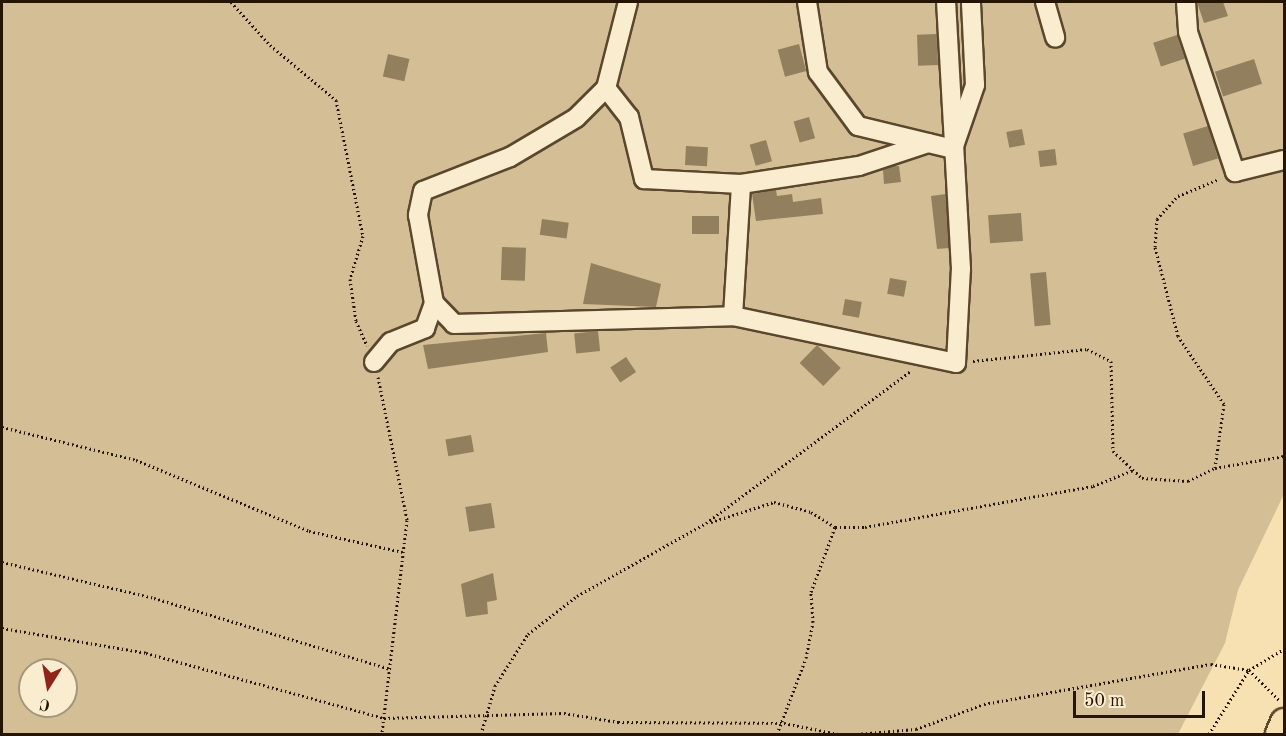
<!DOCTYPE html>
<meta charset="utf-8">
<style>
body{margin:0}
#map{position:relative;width:1286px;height:736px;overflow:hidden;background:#f7e1b3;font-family:"Old Standard TT",serif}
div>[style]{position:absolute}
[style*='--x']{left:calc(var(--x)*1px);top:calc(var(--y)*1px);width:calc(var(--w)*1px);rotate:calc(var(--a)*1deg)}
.green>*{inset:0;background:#d3be95}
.building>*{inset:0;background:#927f5d;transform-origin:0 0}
.path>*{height:3px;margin-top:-1.5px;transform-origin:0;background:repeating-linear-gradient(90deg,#251400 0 1.5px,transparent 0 4.5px)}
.roads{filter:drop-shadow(2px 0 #5a472d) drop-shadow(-2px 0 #5a472d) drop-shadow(0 2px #5a472d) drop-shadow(0 -2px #5a472d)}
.minor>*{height:18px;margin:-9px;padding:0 9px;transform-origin:9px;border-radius:9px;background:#faecce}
.highway>*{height:26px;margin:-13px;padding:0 13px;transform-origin:13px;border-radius:13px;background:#f7e1b3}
span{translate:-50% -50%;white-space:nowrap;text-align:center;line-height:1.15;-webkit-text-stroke:4.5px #faecce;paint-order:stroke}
.frame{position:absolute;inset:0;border:3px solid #251400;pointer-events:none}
.north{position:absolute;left:18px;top:658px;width:60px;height:60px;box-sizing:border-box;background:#faecce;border:2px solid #a5967c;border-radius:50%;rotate:191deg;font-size:16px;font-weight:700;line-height:24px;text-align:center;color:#251400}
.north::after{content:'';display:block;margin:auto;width:21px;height:27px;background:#8f2418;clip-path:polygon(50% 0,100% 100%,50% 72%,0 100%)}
.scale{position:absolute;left:1073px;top:691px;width:132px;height:27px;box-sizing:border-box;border:3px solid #251400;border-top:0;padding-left:8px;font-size:18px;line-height:21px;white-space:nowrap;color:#251400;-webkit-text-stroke:4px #faecce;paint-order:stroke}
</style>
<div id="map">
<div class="green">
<i style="clip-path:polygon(evenodd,2px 2px,1284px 2px,1284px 494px,1238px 590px,1225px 643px,1178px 734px,2px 734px,2px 2px,30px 670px,66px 670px,66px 706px,30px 706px,30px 670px)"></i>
</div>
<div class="building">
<i style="clip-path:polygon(1197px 2px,1223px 2px,1228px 16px,1204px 23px)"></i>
<i style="left:937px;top:34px;width:31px;height:20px;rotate:88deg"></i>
<i style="left:1177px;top:35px;width:25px;height:25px;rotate:72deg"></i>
<i style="left:799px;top:44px;width:28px;height:22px;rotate:75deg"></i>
<i style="left:388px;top:54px;width:22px;height:23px;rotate:13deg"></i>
<i style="left:1254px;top:59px;width:26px;height:41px;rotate:72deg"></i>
<i style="left:809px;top:117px;width:22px;height:16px;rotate:74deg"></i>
<i style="left:1208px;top:126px;width:34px;height:26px;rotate:73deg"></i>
<i style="left:1022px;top:129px;width:16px;height:16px;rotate:79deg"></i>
<i style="left:766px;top:140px;width:22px;height:17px;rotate:74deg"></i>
<i style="left:686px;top:146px;width:22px;height:19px;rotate:3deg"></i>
<i style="left:1055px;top:149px;width:16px;height:17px;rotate:83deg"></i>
<i style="clip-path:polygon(893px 166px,899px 166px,901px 182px,884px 184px,883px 170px)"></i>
<i style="clip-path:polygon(776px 190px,777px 196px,792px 194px,793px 202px,821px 198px,823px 214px,756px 221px,752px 194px)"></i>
<i style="clip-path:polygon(946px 194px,949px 248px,937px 249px,931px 196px)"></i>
<i style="left:1021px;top:213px;width:28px;height:33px;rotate:86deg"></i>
<i style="left:692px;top:216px;width:27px;height:18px"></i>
<i style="left:542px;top:219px;width:27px;height:16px;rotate:8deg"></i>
<i style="left:502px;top:247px;width:24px;height:33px;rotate:2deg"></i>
<i style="clip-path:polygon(591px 263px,661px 284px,656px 307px,583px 304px)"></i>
<i style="left:1046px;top:272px;width:53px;height:16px;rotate:85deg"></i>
<i style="left:890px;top:278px;width:17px;height:16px;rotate:10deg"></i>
<i style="left:845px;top:299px;width:17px;height:16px;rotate:10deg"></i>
<i style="left:598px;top:331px;width:20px;height:24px;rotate:84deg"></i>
<i style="clip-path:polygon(546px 333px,548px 352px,428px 369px,423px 345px)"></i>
<i style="left:817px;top:345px;width:33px;height:25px;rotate:44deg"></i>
<i style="left:626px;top:357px;width:18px;height:19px;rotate:56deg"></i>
<i style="left:471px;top:435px;width:17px;height:26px;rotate:80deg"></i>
<i style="left:491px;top:503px;width:25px;height:26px;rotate:81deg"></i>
<i style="clip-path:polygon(493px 573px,497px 600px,487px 602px,488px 614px,466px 617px,461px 584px)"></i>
</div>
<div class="path">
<i style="--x:231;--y:2;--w:58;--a:47.8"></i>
<i style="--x:270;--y:45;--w:86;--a:39.8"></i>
<i style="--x:336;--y:100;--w:139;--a:78.8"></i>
<i style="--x:363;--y:236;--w:45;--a:106.8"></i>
<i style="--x:350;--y:279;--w:42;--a:81.9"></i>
<i style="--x:356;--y:321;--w:27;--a:66"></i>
<i style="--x:973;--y:361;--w:115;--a:-6"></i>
<i style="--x:1087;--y:349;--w:27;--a:27"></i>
<i style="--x:1111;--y:361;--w:90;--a:88.7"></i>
<i style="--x:1113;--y:451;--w:40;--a:43"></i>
<i style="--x:1142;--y:478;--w:46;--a:3.7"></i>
<i style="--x:1188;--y:481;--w:30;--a:-26"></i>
<i style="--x:1215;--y:468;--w:65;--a:-82"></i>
<i style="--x:1224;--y:404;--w:82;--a:-124.1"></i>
<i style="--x:1178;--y:336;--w:92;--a:-104.5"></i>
<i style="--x:1155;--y:247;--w:28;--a:-86"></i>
<i style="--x:1157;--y:219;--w:31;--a:-48"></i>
<i style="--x:1178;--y:196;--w:44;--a:-22.5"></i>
<i style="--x:378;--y:377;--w:146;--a:78.5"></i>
<i style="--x:407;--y:520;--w:215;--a:96.7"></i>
<i style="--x:2;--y:427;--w:138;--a:13.8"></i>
<i style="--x:136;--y:460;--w:187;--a:22.3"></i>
<i style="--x:309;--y:531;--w:96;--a:12.6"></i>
<i style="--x:1215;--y:468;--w:70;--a:-9.9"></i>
<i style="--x:711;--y:522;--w:66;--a:-17.6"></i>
<i style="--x:774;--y:502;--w:38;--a:15"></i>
<i style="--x:811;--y:512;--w:28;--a:32"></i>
<i style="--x:835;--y:527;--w:30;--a:0"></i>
<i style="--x:865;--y:527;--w:232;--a:-10.2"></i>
<i style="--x:1093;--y:486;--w:43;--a:-21.8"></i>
<i style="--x:2;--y:562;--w:156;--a:13.3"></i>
<i style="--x:154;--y:598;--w:246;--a:16.7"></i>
<i style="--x:2;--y:628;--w:146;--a:9.8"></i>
<i style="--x:146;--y:653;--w:247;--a:15.3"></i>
<i style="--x:384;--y:718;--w:180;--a:-1.6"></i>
<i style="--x:564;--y:713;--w:55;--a:9.5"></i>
<i style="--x:618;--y:722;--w:166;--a:0.3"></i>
<i style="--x:784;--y:723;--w:55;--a:11.5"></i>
<i style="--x:481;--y:734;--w:50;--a:-73.7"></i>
<i style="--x:495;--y:686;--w:62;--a:-57.6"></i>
<i style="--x:528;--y:634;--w:62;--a:-37.8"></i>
<i style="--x:577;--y:596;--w:148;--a:-29.5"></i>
<i style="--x:706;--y:523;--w:255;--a:-36.6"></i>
<i style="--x:777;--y:734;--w:81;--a:-69.1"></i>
<i style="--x:806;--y:658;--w:37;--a:-79"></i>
<i style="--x:813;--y:622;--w:30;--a:-94"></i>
<i style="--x:811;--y:592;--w:69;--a:-69.7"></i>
<i style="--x:857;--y:734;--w:59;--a:-4.8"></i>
<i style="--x:916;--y:729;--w:72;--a:-20.2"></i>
<i style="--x:984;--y:704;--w:230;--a:-10"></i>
<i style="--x:1211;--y:664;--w:38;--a:9"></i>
<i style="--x:1249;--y:670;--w:45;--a:45"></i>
<i style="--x:1209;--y:734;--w:75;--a:-58"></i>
<i style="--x:1249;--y:670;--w:41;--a:-31"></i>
</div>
<div class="roads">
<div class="minor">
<i style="--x:628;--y:2;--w:89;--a:104.3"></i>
<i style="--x:606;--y:88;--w:42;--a:135"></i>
<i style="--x:576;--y:118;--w:77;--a:149.4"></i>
<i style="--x:510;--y:157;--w:93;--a:158.7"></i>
<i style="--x:423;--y:191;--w:25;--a:102"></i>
<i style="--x:418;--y:215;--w:89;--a:79.7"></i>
<i style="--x:434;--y:303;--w:29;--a:46"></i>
<i style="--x:454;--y:324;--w:279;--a:-1.6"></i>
<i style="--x:733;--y:316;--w:228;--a:11.9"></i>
<i style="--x:956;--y:363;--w:94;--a:-87"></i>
<i style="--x:961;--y:269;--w:267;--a:-93.2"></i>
<i style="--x:807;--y:2;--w:71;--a:81.1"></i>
<i style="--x:818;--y:72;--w:67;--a:53.5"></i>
<i style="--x:858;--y:126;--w:98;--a:13.6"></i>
<i style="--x:953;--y:149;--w:68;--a:-71"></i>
<i style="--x:975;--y:85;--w:83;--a:-92.8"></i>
<i style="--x:1045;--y:2;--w:37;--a:74"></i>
<i style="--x:1186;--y:2;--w:30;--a:86"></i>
<i style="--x:1188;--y:32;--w:148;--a:71.4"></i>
<i style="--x:1235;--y:172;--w:50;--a:-13.8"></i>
<i style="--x:606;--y:88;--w:37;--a:52"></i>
<i style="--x:629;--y:117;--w:64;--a:76.4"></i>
<i style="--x:644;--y:179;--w:97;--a:3"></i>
<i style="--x:741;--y:184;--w:119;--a:-8.7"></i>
<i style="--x:859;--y:166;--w:73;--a:-18.4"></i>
<i style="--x:733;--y:316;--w:132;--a:-86.5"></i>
<i style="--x:374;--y:362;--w:26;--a:-50"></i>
<i style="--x:391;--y:342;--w:37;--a:-22"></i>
<i style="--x:425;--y:328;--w:27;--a:-70"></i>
</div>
<div class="highway">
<i style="--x:1279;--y:734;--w:13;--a:-67"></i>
</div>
</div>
<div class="frame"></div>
<div class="north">С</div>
<div class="scale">50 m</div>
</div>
